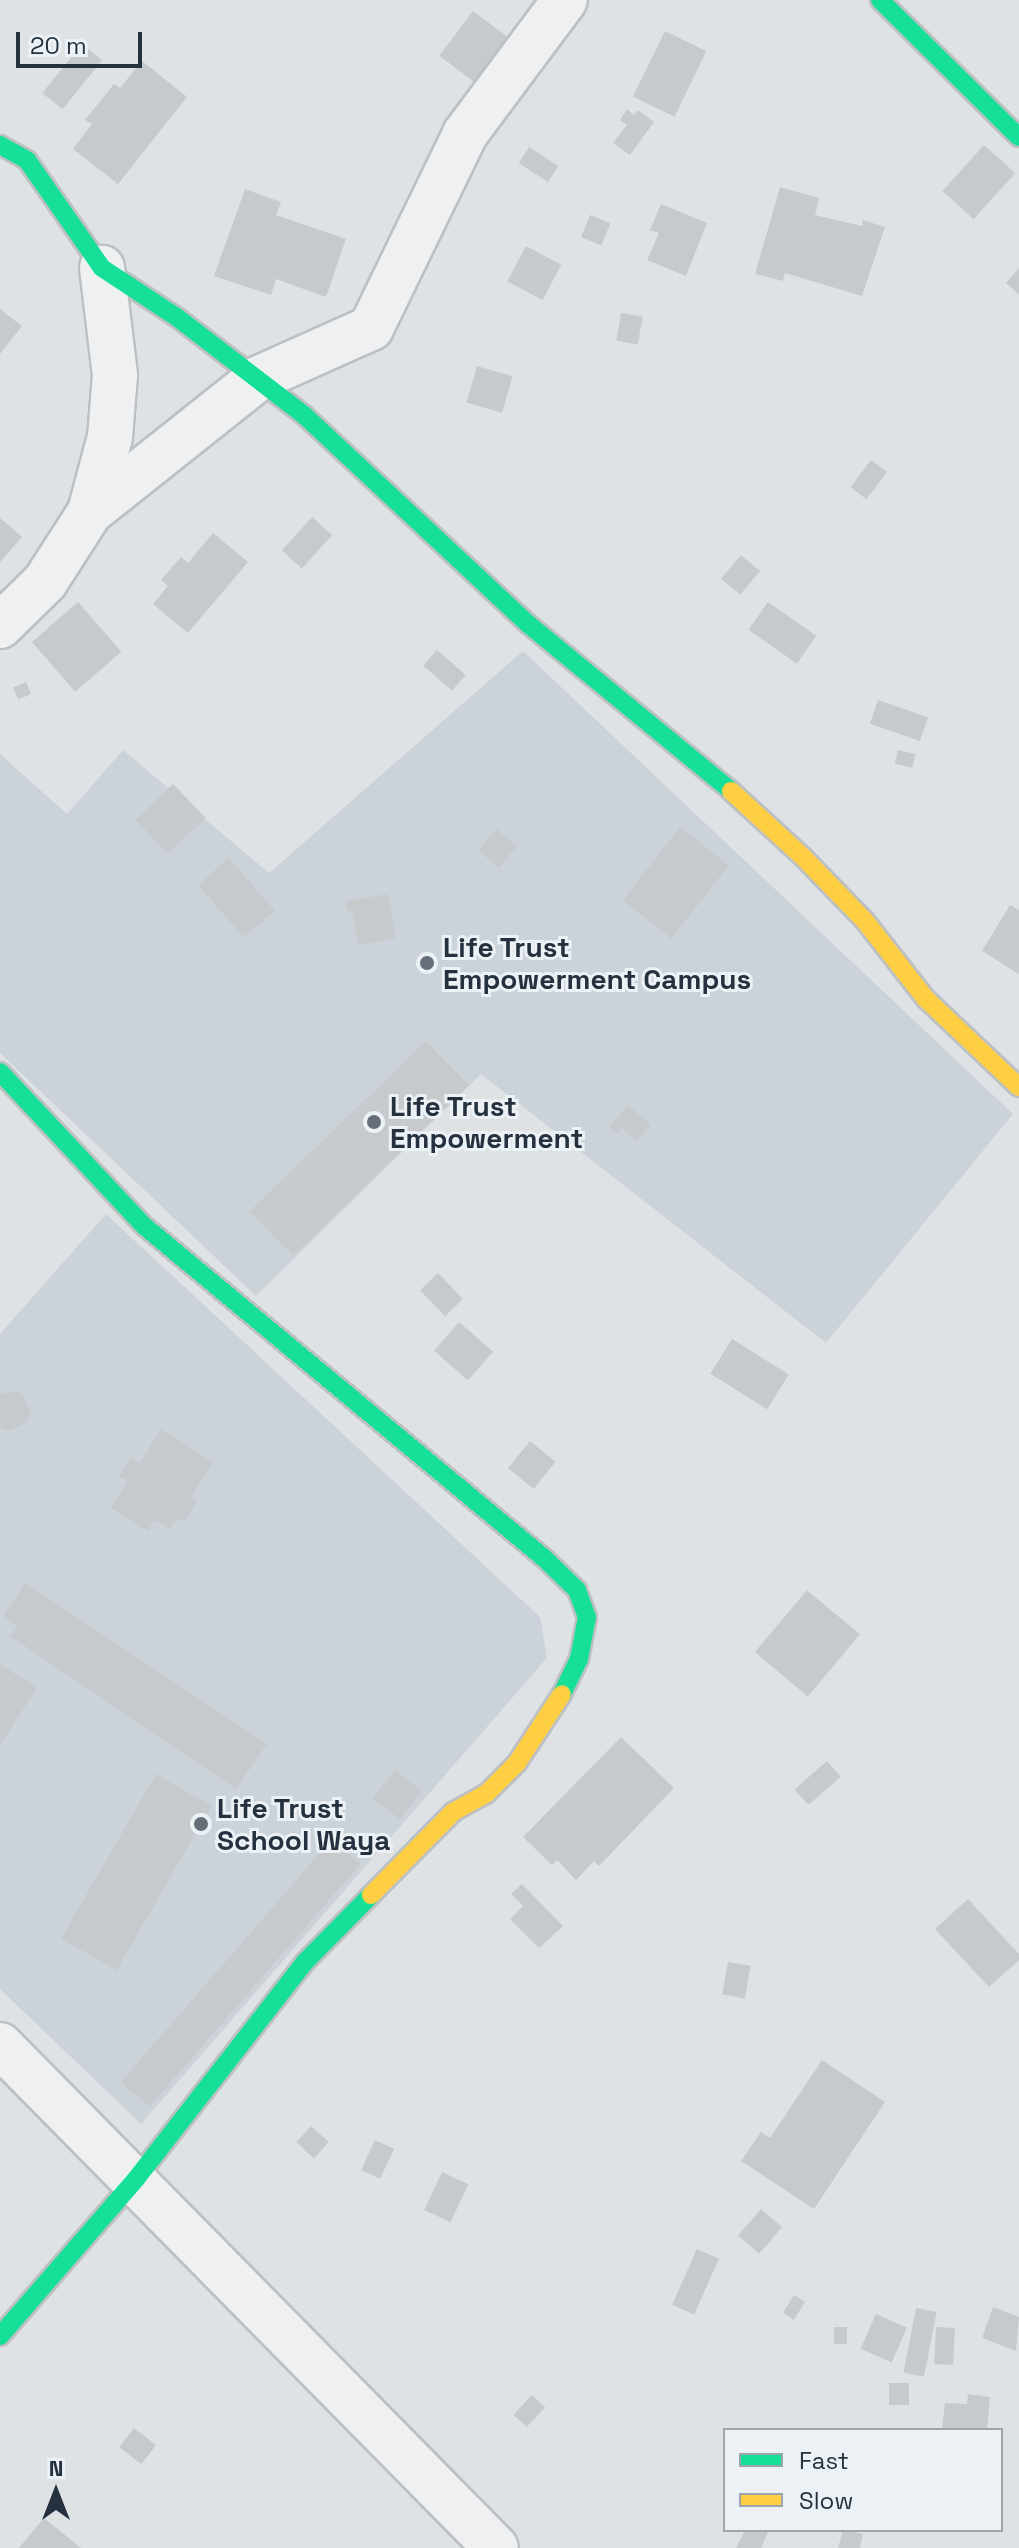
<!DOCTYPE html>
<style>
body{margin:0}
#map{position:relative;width:1019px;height:2548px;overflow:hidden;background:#dfe2e5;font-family:"Space Grotesk",sans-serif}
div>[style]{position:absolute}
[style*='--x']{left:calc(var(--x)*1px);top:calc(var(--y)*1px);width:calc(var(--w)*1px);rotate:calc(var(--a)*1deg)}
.built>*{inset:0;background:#ccd2d9}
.building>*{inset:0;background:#c7cacd;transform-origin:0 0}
.roads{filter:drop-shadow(2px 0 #bdc0c3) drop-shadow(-2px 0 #bdc0c3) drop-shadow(0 2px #bdc0c3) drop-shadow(0 -2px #bdc0c3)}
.street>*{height:44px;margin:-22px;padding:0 22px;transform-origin:22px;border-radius:22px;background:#eef0f2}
.fast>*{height:18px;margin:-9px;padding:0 9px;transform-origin:9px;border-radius:9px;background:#16e098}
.slow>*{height:18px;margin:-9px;padding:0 9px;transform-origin:9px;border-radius:9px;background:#ffcf43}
.dots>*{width:22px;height:22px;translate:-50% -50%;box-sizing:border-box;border:4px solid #ebf1f5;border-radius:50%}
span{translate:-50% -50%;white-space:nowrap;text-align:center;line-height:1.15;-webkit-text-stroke:6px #ebf1f5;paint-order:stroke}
.poi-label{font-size:28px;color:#25313f;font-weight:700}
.left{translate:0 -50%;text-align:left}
.legend{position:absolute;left:723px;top:2428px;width:280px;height:104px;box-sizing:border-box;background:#ebf1f5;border:2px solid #9ca4ac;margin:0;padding:10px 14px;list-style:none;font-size:24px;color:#25313f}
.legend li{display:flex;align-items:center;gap:16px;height:40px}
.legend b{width:40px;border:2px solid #9ca4ac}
.north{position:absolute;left:16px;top:2452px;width:80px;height:80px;-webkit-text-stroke:6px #ebf1f5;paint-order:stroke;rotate:0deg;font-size:22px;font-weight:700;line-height:32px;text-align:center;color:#25313f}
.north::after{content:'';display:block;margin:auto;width:28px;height:36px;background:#25313f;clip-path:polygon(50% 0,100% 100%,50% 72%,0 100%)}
.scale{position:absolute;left:16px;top:32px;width:126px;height:36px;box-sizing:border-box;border:4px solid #25313f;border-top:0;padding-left:10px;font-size:24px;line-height:28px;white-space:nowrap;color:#25313f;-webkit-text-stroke:6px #ebf1f5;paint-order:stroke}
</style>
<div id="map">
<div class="built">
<i style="clip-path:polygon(523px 651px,1013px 1114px,826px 1343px,481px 1074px,256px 1296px,0 1053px,0 754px,67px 814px,123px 750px,269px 873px)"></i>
<i style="clip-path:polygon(106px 1214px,540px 1617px,547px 1658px,141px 2124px,0 1989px,0 1334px)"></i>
</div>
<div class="building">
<i style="left:473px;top:11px;width:45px;height:56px;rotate:37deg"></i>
<i style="left:665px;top:31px;width:46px;height:73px;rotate:26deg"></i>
<i style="left:82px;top:44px;width:26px;height:63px;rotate:39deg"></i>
<i style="clip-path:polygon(142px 61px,187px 97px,118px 184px,73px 149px,92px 124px,85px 120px,114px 84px,120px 88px)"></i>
<i style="clip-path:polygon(627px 109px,634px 115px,638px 110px,654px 122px,630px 155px,613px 143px,627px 125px,620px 120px)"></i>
<i style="left:984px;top:145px;width:42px;height:62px;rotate:42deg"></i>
<i style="left:529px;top:147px;width:35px;height:19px;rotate:33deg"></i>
<i style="clip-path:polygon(780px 187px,819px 198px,815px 215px,862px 226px,863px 220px,885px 227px,862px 296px,785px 273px,783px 281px,755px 274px)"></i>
<i style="clip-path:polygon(245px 189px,281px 202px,276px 215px,346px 239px,326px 297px,276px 279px,271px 295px,214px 276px)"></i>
<i style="clip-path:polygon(661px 204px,707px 223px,686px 276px,647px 260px,659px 233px,650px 230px)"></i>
<i style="left:590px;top:215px;width:22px;height:24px;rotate:22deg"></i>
<i style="left:526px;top:246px;width:40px;height:40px;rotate:28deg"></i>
<i style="clip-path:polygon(1019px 268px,1019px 295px,1006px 283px)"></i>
<i style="clip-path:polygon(0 309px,22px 326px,0 354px)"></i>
<i style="left:621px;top:313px;width:22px;height:28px;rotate:10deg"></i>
<i style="left:477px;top:366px;width:37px;height:38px;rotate:16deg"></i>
<i style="left:871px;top:460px;width:20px;height:34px;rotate:37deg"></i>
<i style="left:312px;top:517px;width:27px;height:45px;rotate:42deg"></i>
<i style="clip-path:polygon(0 518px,22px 537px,0 562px)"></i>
<i style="clip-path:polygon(213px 533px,248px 562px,188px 633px,153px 604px,168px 586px,161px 580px,181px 557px,188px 563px)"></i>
<i style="left:741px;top:555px;width:25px;height:31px;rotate:40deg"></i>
<i style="left:78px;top:602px;width:66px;height:61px;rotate:49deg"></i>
<i style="left:768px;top:602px;width:59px;height:34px;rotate:35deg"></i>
<i style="left:437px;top:650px;width:38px;height:21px;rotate:41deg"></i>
<i style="left:26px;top:682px;width:13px;height:14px;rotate:67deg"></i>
<i style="left:878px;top:700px;width:53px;height:25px;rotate:19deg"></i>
<i style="left:898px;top:750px;width:18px;height:14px;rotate:13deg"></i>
<i style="left:173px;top:784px;width:47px;height:52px;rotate:46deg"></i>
<i style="left:680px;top:827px;width:62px;height:93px;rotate:38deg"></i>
<i style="left:496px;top:829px;width:27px;height:28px;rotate:39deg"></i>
<i style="left:229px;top:858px;width:70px;height:41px;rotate:49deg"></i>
<i style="clip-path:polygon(388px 894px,396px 938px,358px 945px,352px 910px,348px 911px,346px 901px)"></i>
<i style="clip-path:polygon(1010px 905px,1019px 910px,1019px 974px,982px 951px)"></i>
<i style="left:426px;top:1041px;width:62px;height:245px;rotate:46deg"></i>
<i style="clip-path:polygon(628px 1105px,651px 1125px,637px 1141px,622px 1128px,617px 1134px,609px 1127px)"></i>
<i style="left:438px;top:1273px;width:36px;height:25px;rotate:46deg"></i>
<i style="left:459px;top:1322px;width:45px;height:38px;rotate:41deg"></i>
<i style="left:732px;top:1339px;width:67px;height:41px;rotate:32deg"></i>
<i style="clip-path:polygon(12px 1391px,22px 1394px,31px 1412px,27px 1422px,9px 1431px,0 1428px,0 1394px)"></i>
<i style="clip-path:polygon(161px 1429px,213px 1462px,191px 1497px,197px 1501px,184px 1522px,177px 1518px,170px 1529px,154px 1520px,148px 1531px,111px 1508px,127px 1481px,119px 1476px,131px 1458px,140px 1463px)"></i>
<i style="left:530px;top:1441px;width:33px;height:35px;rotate:39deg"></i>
<i style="clip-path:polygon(25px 1583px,267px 1744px,236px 1789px,10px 1636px,18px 1626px,3px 1616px)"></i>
<i style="left:807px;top:1590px;width:69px;height:81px;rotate:40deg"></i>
<i style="clip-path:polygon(0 1664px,37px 1688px,0 1745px)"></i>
<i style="clip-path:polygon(621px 1737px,674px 1788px,599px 1866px,594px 1861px,576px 1880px,557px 1860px,552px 1865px,523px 1837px)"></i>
<i style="left:827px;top:1761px;width:21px;height:43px;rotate:49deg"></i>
<i style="left:395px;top:1770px;width:34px;height:36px;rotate:38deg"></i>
<i style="left:156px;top:1774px;width:64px;height:190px;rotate:30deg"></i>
<i style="left:332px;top:1839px;width:38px;height:322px;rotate:41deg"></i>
<i style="clip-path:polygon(522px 1884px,563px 1926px,539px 1948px,510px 1919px,523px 1906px,511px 1894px)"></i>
<i style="clip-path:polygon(968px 1899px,1019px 1954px,1019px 1960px,989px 1987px,935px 1929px)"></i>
<i style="left:728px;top:1962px;width:23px;height:33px;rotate:10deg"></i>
<i style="clip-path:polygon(822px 2060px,885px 2102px,814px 2209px,741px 2161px,761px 2132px,770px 2138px)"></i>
<i style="left:311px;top:2126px;width:24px;height:22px;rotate:42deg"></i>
<i style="left:375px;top:2140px;width:21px;height:33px;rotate:25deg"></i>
<i style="left:442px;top:2172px;width:29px;height:42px;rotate:25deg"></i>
<i style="left:761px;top:2209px;width:28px;height:35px;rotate:41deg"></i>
<i style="left:697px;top:2249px;width:24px;height:61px;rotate:24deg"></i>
<i style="left:794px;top:2295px;width:13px;height:21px;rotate:32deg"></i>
<i style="clip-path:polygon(993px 2307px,1019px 2317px,1016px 2351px,982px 2338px)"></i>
<i style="left:916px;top:2308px;width:21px;height:66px;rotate:11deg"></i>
<i style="left:876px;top:2314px;width:34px;height:38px;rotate:24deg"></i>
<i style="left:834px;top:2327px;width:13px;height:17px"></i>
<i style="left:936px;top:2327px;width:19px;height:37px;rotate:3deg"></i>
<i style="left:909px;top:2383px;width:22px;height:20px;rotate:90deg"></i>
<i style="clip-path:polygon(968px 2394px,990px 2397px,987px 2430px,942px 2429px,945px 2403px,967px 2404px)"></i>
<i style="left:532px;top:2395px;width:18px;height:27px;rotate:43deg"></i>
<i style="left:134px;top:2428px;width:28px;height:24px;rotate:38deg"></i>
<i style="clip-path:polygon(44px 2518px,81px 2548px,19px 2548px)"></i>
<i style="clip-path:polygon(745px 2530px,768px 2532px,761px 2548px,736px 2548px)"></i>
<i style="clip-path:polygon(843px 2530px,863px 2534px,860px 2548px,838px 2548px)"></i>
</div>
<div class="roads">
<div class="street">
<i style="--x:90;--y:512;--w:213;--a:-38.5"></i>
<i style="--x:257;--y:379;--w:125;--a:-24.1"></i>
<i style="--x:371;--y:328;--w:216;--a:-64.1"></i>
<i style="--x:465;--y:134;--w:167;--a:-53.3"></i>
<i style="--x:0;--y:626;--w:63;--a:-44.4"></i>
<i style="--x:45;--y:582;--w:83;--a:-57.3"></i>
<i style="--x:90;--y:512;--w:78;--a:-75.1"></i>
<i style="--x:110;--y:437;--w:62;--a:-85.4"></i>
<i style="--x:115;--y:375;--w:108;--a:-96.9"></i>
<i style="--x:0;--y:2045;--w:706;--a:45.4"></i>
</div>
<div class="fast">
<i style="--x:880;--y:0;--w:195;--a:44.6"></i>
<i style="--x:0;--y:145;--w:31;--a:29"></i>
<i style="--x:27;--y:160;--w:131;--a:55.2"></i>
<i style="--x:102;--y:268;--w:91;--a:33.3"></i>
<i style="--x:178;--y:318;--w:159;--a:37.6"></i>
<i style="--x:304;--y:415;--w:306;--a:43"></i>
<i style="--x:528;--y:624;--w:263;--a:39.4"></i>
<i style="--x:0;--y:1072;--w:209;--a:46.9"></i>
<i style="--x:143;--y:1225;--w:521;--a:39.71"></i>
<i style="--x:544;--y:1558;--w:46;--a:44.1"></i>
<i style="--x:577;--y:1590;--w:29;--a:70"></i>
<i style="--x:587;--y:1617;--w:43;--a:100.8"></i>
<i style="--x:579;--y:1659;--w:39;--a:116"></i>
<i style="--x:0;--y:2336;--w:208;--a:-49.1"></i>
<i style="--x:136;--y:2179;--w:275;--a:-52.1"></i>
<i style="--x:305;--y:1962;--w:94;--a:-45.4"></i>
</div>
<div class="slow">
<i style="--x:731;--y:791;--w:99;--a:42.5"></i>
<i style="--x:804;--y:858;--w:88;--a:45.9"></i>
<i style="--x:865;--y:921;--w:99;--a:52"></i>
<i style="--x:926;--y:999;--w:128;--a:43.4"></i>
<i style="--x:371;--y:1895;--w:117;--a:-45.3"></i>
<i style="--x:453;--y:1812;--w:38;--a:-29"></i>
<i style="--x:486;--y:1794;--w:44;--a:-45"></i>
<i style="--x:517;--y:1763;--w:82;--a:-56.9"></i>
</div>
</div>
<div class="dots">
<i style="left:427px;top:963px;background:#666f79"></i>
<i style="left:374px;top:1122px;background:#666f79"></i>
<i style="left:201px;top:1824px;background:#666f79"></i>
</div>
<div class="poi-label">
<span class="left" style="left:443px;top:963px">Life Trust<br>Empowerment Campus</span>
<span class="left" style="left:390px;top:1122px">Life Trust<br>Empowerment</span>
<span class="left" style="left:217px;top:1824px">Life Trust<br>School Waya</span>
</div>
<ul class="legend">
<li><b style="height:10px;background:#16e098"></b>Fast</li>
<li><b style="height:10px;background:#ffcf43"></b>Slow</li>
</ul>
<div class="north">N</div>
<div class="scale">20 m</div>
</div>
